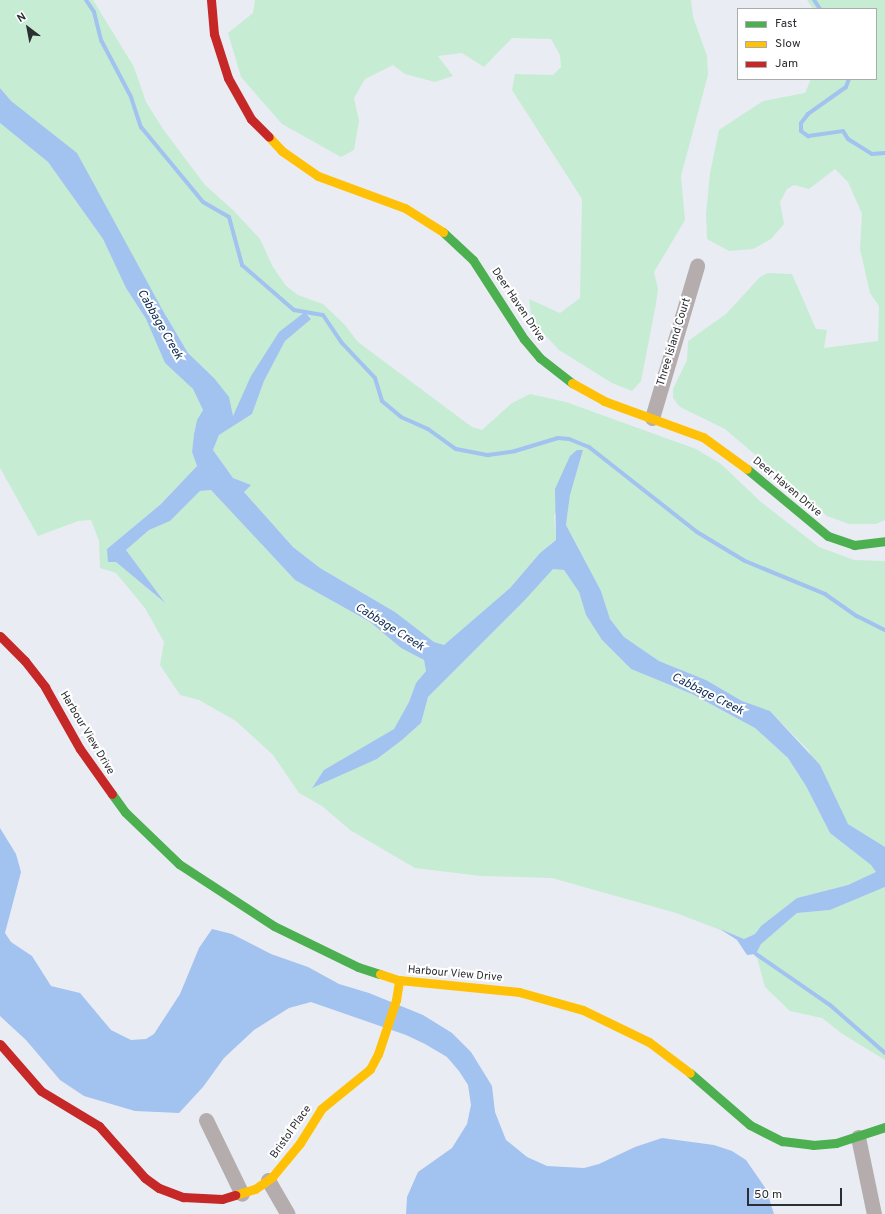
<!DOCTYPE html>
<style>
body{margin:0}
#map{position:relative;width:885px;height:1214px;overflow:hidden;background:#e9edf3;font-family:Overpass,sans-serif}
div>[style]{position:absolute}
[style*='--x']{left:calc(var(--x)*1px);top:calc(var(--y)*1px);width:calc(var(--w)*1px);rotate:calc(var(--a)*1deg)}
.green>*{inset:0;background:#c6ecd3}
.water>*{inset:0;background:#a2c2ef}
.stream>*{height:4px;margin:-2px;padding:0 2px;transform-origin:2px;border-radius:2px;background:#a2c2ef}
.street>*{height:15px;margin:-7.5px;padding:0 7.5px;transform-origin:7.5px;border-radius:7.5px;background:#b4acad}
.fast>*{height:9px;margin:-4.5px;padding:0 4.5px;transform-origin:4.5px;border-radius:4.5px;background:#4caf50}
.slow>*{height:9px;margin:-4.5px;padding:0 4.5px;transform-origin:4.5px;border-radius:4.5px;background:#ffc107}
.jam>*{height:9px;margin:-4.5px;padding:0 4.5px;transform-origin:4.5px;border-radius:4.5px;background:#c62828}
span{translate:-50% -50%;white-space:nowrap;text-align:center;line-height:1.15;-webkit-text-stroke:4px #fff;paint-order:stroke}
.street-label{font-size:11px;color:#2b2e32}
.water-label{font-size:12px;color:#0b294f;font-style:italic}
.legend{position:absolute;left:737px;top:8px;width:140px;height:72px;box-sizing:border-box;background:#fff;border:1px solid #aaabad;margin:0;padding:5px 7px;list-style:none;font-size:12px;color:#2b2e32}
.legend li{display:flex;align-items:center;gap:8px;height:20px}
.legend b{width:20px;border:1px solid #aaabad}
.north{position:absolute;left:8px;top:8px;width:40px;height:40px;-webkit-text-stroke:3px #fff;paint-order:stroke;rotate:328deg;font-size:11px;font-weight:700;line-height:16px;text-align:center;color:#2b2e32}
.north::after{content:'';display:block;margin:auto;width:14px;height:18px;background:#2b2e32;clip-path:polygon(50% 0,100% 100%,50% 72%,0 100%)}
.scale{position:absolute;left:747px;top:1188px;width:95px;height:18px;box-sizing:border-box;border:2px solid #2b2e32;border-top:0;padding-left:5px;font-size:12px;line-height:14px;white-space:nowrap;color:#2b2e32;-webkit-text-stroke:3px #fff;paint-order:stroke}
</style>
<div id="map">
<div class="green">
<i style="clip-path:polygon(0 0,93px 0,134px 67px,146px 102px,163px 129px,205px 185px,233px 210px,260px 239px,273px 267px,286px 286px,298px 295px,323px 304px,345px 325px,358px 342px,472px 427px,482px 430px,512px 403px,530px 394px,566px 402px,696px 449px,721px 464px,761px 502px,819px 547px,854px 560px,885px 561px,885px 847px,848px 824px,808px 750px,770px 711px,742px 701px,706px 680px,659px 661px,624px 637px,610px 619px,601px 591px,566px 525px,570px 495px,583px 450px,554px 516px,556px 540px,540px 553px,510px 588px,444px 645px,434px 642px,395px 612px,320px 568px,293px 547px,244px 492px,250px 485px,233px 478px,213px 450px,219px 435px,252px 414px,264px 381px,285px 341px,311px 318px,306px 312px,243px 398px,233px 416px,214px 378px,188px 353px,162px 309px,0 88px)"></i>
<i style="clip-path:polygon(255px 0,691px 0,693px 17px,707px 56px,708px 75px,681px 176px,685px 220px,654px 272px,658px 289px,656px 304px,641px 381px,632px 391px,612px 383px,559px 350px,532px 321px,529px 299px,560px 313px,580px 298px,582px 199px,512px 90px,515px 74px,553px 75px,561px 67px,560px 55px,551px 39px,512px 38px,484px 67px,462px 53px,438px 56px,453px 76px,435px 82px,405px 74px,393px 65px,365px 79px,354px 98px,359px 121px,354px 150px,341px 157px,282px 124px,241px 77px,228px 33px,253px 13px)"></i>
<i style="clip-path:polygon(807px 0,885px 0,885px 520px,876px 524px,849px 524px,827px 516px,725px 429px,680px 407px,673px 398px,673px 389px,687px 360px,688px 341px,726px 314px,760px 277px,768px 273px,792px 274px,816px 329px,827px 330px,824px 348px,878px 341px,879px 306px,870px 293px,860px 249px,862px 214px,848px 182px,835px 169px,809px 189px,794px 185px,787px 189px,780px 202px,784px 224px,771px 239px,753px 249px,729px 251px,707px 239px,706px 214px,710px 173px,719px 130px,763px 101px,805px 93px,811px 79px,876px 79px,876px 9px,813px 9px)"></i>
<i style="clip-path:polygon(0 123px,48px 162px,103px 239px,126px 288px,146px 319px,165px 363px,193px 389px,203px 410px,197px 420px,194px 434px,192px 452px,197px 466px,161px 504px,107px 549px,116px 562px,163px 602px,126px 550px,149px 530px,170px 521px,200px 491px,211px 490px,295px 580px,370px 622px,401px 648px,424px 660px,426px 671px,416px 683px,409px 702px,394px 729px,325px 770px,312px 787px,377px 759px,402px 740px,421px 723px,428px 697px,523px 602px,553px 568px,564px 570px,579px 592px,586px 615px,602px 640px,631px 669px,692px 694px,755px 728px,788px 758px,806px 786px,830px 833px,871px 865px,877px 873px,848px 885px,797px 898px,761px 926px,755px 934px,744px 939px,676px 913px,552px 878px,481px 876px,415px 868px,350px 830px,322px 806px,299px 793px,273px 755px,236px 721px,199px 700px,180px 695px,160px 665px,164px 642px,145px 608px,116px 573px,100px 568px,99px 541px,91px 520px,78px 521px,38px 536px,0 468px)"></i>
<i style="clip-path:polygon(885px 887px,885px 1060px,841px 1033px,822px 1018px,790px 1011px,765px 987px,756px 954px,761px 944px,797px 913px,830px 910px)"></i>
</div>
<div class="water">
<i style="clip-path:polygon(0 88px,11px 101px,77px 153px,162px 309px,188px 353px,214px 378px,229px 397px,233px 416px,251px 376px,279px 332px,305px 312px,311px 319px,285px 341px,264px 381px,252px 414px,219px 435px,213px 450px,233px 478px,251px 485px,244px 492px,293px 547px,320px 568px,395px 612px,434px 642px,444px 645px,510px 588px,540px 553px,556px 540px,555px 489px,570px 456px,577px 450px,583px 450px,570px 495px,566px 525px,601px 591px,610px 619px,624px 637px,659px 661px,706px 680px,742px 701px,770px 711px,820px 765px,848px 824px,885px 847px,885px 887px,830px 910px,797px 913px,761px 944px,756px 954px,747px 955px,737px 940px,720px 929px,744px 939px,755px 934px,761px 926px,797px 898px,848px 885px,876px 872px,871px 865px,830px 833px,806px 786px,788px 758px,755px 728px,692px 694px,631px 669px,602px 640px,586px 615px,579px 592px,564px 570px,553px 569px,523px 602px,428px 697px,421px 723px,402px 740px,377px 759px,312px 788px,324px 770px,394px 729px,409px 702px,416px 683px,426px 671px,424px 660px,401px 648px,370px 622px,295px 580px,211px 490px,200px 491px,170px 521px,149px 530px,126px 550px,165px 603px,116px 562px,108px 562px,107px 549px,161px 504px,197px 466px,192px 452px,194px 434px,197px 420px,203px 410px,193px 389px,165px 363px,146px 319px,126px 288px,103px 239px,48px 162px,0 123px)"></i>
<i style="clip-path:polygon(0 828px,16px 854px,21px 872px,5px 933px,11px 942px,32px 956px,51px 986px,80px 993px,111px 1030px,131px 1040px,146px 1039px,154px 1034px,180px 994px,199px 948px,212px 929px,232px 934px,271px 954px,308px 967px,339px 984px,369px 993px,423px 1015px,452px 1033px,471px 1052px,492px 1086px,495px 1112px,506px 1140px,527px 1157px,547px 1166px,584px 1168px,599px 1164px,635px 1147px,662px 1138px,714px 1145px,732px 1151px,746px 1160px,766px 1189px,774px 1214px,406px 1214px,407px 1197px,418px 1172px,452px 1148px,467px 1124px,471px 1105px,468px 1085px,459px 1071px,447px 1057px,425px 1044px,406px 1035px,311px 1002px,289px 1008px,254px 1030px,224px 1058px,203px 1087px,179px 1113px,135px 1111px,84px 1096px,60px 1080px,26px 1040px,0 1016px)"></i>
</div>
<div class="stream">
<i style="--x:86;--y:0;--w:14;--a:56"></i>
<i style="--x:94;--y:12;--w:29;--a:76"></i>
<i style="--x:101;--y:40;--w:64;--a:62.2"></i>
<i style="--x:131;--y:97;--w:32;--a:72"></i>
<i style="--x:141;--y:127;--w:97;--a:50.4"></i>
<i style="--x:203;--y:202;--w:30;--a:30"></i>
<i style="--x:229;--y:217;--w:50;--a:74.8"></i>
<i style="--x:242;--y:265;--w:69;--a:40.9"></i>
<i style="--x:294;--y:310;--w:29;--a:10"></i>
<i style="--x:323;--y:315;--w:34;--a:56"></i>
<i style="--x:342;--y:343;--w:48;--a:46.7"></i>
<i style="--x:375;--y:378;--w:24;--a:73"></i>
<i style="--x:382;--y:401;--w:25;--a:40"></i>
<i style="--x:401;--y:417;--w:30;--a:24"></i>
<i style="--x:428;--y:429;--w:34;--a:36"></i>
<i style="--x:456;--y:449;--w:33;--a:11"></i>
<i style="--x:488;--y:455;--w:27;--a:-8"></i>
<i style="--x:515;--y:451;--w:45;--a:-16.8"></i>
<i style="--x:558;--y:438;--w:11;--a:5"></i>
<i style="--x:569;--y:439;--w:22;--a:22"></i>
<i style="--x:589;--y:447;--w:137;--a:38.2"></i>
<i style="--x:697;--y:532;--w:56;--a:31.1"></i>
<i style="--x:745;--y:561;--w:87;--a:22.4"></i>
<i style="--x:825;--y:594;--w:39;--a:35"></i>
<i style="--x:857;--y:616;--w:31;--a:27"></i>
<i style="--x:814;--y:0;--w:11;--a:56"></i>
<i style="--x:849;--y:79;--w:9;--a:111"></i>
<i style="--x:846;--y:87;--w:47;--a:144.6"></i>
<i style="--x:808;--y:114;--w:11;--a:128"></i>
<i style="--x:801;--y:123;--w:8;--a:90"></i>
<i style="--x:801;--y:131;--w:9;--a:36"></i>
<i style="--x:808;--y:136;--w:35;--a:-8"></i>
<i style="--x:843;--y:131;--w:9;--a:58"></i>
<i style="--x:848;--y:139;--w:28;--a:32"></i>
<i style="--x:872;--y:154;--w:13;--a:-4"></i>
<i style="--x:756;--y:954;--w:90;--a:34.6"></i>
<i style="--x:830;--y:1005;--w:73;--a:41.1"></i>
</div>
<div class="street">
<i style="--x:652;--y:418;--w:159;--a:-73.5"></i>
<i style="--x:206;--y:1120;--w:82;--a:64.1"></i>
<i style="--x:858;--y:1137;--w:79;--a:78.3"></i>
<i style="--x:268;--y:1180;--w:39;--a:60"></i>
</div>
<div class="fast">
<i style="--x:443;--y:232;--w:41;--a:43"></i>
<i style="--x:473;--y:260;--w:94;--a:57.2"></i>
<i style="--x:524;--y:339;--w:25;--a:50"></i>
<i style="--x:540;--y:358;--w:41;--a:38"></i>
<i style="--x:747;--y:469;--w:105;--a:39.6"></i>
<i style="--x:828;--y:536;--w:28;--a:19"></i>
<i style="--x:854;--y:545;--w:31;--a:-7"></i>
<i style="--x:112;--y:794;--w:22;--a:54"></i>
<i style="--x:125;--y:812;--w:75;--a:43.9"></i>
<i style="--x:179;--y:864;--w:113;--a:33.1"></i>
<i style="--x:274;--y:926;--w:93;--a:26"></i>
<i style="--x:358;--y:967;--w:23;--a:18"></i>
<i style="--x:690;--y:1073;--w:79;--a:40.9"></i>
<i style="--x:750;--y:1125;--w:36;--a:27"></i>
<i style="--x:782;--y:1141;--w:31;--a:7"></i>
<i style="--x:813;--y:1145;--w:23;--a:-5"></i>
<i style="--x:836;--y:1143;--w:52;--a:-18.1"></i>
</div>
<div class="slow">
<i style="--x:269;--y:137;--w:19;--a:47"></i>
<i style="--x:282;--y:151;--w:44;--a:34.8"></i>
<i style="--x:318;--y:176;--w:93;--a:20.2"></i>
<i style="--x:405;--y:208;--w:45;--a:32.3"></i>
<i style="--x:572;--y:383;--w:37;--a:29"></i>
<i style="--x:604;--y:401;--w:105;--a:20"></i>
<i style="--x:703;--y:437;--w:54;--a:36"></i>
<i style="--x:380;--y:974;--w:20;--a:18"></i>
<i style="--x:399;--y:980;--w:121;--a:5.7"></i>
<i style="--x:519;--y:992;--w:66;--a:15.7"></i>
<i style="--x:583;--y:1010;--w:73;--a:25.9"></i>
<i style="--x:649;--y:1042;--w:51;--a:37.1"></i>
<i style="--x:235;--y:1195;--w:21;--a:-17"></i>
<i style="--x:255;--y:1189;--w:21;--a:-35"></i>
<i style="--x:272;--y:1177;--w:44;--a:-50.5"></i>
<i style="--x:300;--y:1143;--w:40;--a:-58"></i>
<i style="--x:321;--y:1109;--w:63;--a:-39.2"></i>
<i style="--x:370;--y:1069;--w:17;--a:-62"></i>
<i style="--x:378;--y:1054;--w:57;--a:-71.6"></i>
<i style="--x:396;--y:1000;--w:20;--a:-81"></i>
</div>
<div class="jam">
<i style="--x:211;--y:0;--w:34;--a:85"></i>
<i style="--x:214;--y:34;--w:46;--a:72.3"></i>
<i style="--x:228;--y:78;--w:47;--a:60.7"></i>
<i style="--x:251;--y:119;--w:25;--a:45"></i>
<i style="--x:0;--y:636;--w:35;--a:45"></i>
<i style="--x:25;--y:661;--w:33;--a:52"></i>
<i style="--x:45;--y:687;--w:71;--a:60.6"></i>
<i style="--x:80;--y:749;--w:55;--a:54.6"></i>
<i style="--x:0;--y:1044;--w:62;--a:48.9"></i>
<i style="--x:41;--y:1091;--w:68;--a:31.1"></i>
<i style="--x:99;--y:1126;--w:69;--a:48.5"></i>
<i style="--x:145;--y:1178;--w:17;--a:36"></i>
<i style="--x:159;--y:1188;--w:26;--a:21"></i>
<i style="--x:183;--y:1197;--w:39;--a:3"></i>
<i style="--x:222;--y:1199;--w:14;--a:-17"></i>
</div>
<div class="street-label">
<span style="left:518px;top:305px;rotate:56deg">Deer Haven Drive</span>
<span style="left:674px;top:342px;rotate:-73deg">Three Island Court</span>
<span style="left:787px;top:487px;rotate:40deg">Deer Haven Drive</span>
<span style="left:87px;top:733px;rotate:59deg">Harbour View Drive</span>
<span style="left:455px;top:974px;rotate:5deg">Harbour View Drive</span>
<span style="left:291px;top:1132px;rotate:-55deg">Bristol Place</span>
</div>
<div class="water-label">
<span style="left:159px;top:325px;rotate:60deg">Cabbage Creek</span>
<span style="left:389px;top:628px;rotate:32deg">Cabbage Creek</span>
<span style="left:707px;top:695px;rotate:27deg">Cabbage Creek</span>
</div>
<ul class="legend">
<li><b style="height:5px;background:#4caf50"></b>Fast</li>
<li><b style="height:5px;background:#ffc107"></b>Slow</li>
<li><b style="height:5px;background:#c62828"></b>Jam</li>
</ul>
<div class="north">N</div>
<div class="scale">50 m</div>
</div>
